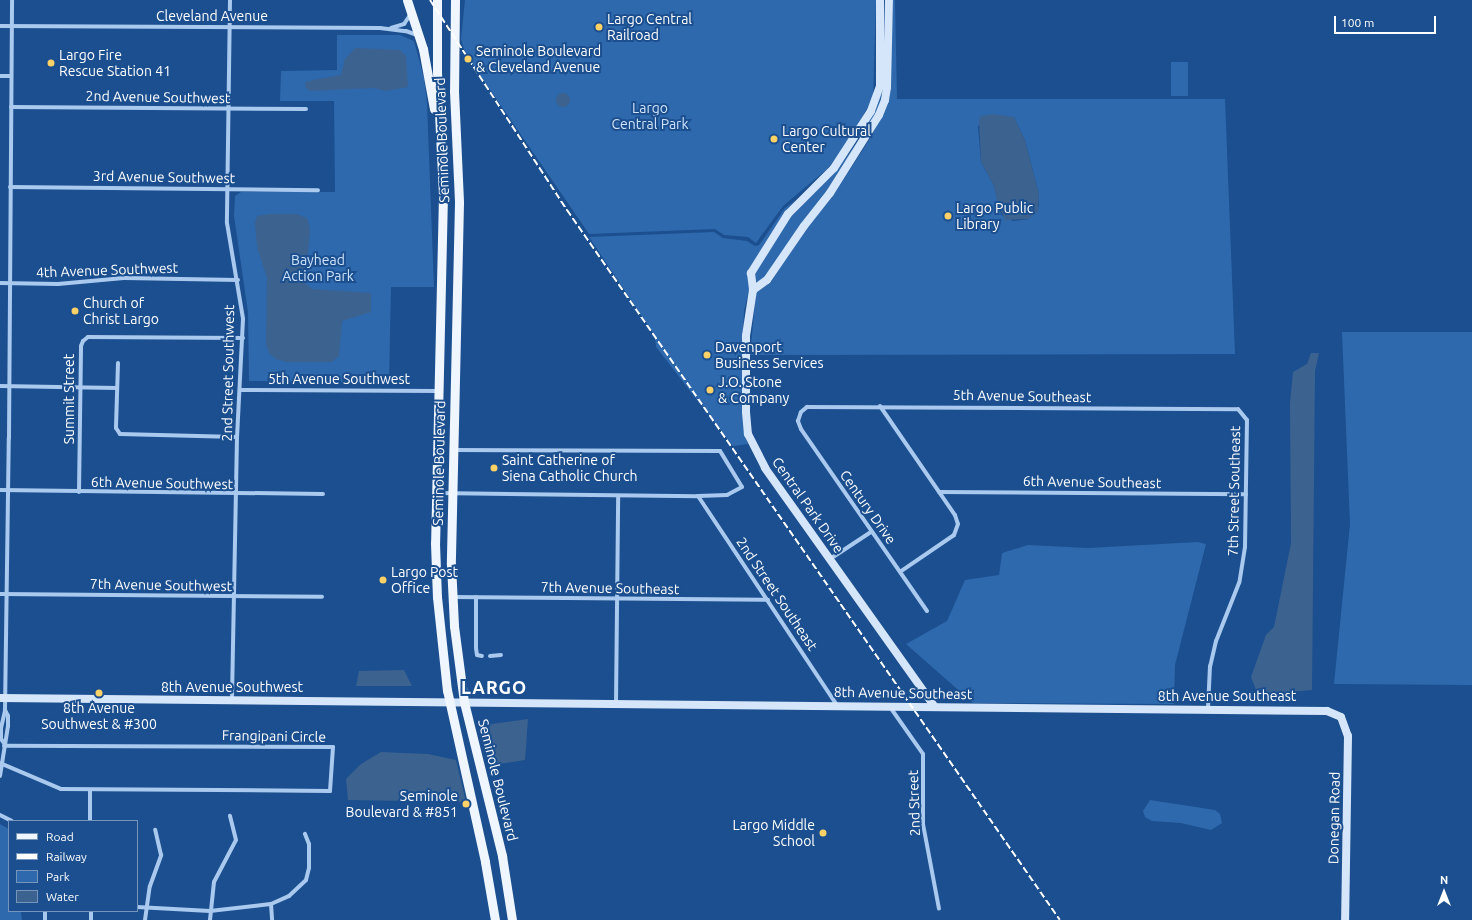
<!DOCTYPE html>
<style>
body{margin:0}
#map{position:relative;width:1472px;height:920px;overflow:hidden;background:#1b4f8f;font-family:Ubuntu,sans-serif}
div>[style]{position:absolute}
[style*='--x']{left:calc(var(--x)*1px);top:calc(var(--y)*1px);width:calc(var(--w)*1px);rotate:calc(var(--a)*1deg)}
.green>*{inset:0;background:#2e69ad;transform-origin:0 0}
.water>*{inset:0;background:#3c6290}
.round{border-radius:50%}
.street>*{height:4px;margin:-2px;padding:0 2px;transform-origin:2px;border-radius:2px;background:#a9c9ee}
.secondary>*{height:8px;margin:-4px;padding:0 4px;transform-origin:4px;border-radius:4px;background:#d6e6fa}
.primary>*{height:9px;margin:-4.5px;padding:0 4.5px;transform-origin:4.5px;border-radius:4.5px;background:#f0f6ff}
.rail>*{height:2px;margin-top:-1px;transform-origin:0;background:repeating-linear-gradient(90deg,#fff 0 7px,transparent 0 10px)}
.dots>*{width:11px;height:11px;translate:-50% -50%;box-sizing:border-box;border:2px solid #1b4f8f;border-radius:50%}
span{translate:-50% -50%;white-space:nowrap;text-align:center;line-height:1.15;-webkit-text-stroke:4px #1b4f8f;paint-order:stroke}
.street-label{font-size:14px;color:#fff}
.poi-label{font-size:14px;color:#fff}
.left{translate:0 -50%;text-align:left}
.right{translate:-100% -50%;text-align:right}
.park-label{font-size:14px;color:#cfe3fa}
.district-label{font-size:18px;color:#fff;font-weight:700;letter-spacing:1px}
.legend{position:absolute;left:8px;top:820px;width:130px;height:92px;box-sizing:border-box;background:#1b4f8f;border:1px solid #7695bc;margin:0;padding:5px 7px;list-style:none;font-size:12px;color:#fff}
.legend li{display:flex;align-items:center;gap:8px;height:20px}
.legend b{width:20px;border:1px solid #7695bc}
.north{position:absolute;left:1424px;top:872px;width:40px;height:40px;-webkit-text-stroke:3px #1b4f8f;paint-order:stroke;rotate:0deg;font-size:11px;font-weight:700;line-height:16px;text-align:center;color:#fff}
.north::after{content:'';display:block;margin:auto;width:14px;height:18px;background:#fff;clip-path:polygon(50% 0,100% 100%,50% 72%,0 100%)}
.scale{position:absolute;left:1334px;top:16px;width:102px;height:18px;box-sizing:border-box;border:2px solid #fff;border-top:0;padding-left:5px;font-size:12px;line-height:14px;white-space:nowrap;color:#fff;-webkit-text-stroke:3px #1b4f8f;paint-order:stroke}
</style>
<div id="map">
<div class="green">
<i style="clip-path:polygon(465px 0,876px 0,873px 98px,844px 149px,826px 170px,783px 206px,756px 243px,748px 237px,724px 235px,715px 229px,589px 234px,465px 53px,461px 39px)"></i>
<i style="clip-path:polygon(evenodd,893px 0,895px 0,897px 99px,1225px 99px,1235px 354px,750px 355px,756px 292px,770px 283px,806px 228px,833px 196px,871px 137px,889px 102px,893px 0,1014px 117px,1025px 140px,1039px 194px,1039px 206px,1029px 219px,1013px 221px,1001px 215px,994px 186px,981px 162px,978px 126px,1014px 117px)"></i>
<i style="clip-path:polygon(337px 35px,400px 35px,414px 41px,424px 78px,427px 103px,434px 287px,391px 287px,389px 383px,249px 381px,248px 312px,234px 216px,235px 196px,241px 192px,335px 192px,334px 101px,280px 101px,281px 71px,337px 70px)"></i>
<i style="left:1171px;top:62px;width:17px;height:34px"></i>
<i style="clip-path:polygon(883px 90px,882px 99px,876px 113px,828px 191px,765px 277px,756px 283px,754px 274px,791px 217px,837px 170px,864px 132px)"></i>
<i style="clip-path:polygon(796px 200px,785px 212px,748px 271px,749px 291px,744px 311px,742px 355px,744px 434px,748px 444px,733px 446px,656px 347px,655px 336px,589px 237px,714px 232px,723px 238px,747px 241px,755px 246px,759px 245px,785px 208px)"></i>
<i style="clip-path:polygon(1342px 332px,1472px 332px,1472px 685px,1334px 684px,1350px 524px)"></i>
<i style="clip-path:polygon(1198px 542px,1206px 544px,1175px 665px,1174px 704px,973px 703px,906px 644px,947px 621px,965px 580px,999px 575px,1002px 553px,1028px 545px,1088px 548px)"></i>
<i style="clip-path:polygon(1150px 800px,1215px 810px,1220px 814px,1222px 823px,1211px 830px,1181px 823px,1152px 821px,1145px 817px,1143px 811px)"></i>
<i style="clip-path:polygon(0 824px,9px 829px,9px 911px,21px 911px,22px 920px,0 920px)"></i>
</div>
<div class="water">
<i style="clip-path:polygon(355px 48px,400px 50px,406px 56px,408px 87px,386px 91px,374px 88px,310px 91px,305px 87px,306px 82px,313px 80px,341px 75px,345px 59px)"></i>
<i class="round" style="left:556px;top:93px;width:14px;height:14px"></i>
<i style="clip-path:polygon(993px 114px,1014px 117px,1025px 140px,1039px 194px,1038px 211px,1029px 219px,1005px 220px,998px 205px,994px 186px,981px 162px,979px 120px,981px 116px)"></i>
<i style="clip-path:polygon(269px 214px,296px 214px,307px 218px,310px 228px,308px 252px,303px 275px,305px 283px,312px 289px,371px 293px,371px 312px,342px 321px,339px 356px,332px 362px,287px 362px,276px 359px,269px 353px,266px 344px,267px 278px,257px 247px,255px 223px,257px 216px)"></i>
<i style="clip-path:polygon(1311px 353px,1319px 353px,1315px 371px,1312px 690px,1258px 695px,1251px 677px,1266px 635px,1274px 627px,1291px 543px,1290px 403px,1293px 372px,1307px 364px)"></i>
<i style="clip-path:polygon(404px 670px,412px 686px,356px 686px,359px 671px)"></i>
<i style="clip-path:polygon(528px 719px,525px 760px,493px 765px,485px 725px)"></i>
<i style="clip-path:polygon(381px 752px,428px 754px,456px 760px,466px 802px,348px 800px,346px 779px,361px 764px)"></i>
</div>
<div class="street">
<i style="--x:230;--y:0;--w:223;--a:90.8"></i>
<i style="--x:227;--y:223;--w:97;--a:80.5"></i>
<i style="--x:243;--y:319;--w:118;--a:92.9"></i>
<i style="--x:237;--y:437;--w:263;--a:91.1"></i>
<i style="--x:0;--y:26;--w:380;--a:0.3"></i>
<i style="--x:380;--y:28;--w:26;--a:7"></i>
<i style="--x:406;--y:31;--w:12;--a:20"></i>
<i style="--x:391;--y:28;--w:14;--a:-17"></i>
<i style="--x:404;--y:24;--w:11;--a:-56"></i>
<i style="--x:0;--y:76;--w:11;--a:0"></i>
<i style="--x:11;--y:107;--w:295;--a:0.4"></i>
<i style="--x:10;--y:187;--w:308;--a:0.6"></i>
<i style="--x:0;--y:283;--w:58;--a:1"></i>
<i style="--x:58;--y:284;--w:66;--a:-5.2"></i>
<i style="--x:124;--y:278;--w:114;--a:1"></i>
<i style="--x:118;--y:363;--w:65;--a:91.8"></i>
<i style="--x:116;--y:428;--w:7;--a:56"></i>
<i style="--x:120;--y:434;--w:117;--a:1.5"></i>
<i style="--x:0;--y:386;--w:117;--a:1"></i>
<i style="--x:240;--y:390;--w:198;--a:0.3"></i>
<i style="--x:880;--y:406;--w:132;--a:55.5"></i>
<i style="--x:955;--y:515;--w:9;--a:72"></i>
<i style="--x:958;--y:524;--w:12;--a:110"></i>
<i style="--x:954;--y:535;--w:65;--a:145.6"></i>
<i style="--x:0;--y:490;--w:323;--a:0.7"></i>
<i style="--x:79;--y:492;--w:146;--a:-89.2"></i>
<i style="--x:81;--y:346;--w:5;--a:-68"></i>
<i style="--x:83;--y:341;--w:6;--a:-39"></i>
<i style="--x:88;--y:337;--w:155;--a:0.4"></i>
<i style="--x:939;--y:492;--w:307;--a:0.4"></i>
<i style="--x:436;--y:493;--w:262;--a:0.7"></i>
<i style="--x:698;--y:496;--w:29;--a:-2"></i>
<i style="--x:727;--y:495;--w:17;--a:-28"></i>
<i style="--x:742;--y:487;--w:42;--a:-121.4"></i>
<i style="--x:720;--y:451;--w:266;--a:-179.8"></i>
<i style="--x:698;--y:496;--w:251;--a:56.4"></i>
<i style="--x:830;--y:559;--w:49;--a:-33.4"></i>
<i style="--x:0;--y:594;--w:322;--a:0.5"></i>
<i style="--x:453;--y:597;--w:315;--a:0.5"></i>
<i style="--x:476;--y:597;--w:51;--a:90"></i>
<i style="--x:476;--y:648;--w:7;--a:82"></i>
<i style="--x:477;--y:655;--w:5;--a:11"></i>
<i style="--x:927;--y:611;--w:221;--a:-124.7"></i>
<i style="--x:801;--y:429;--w:9;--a:-111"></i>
<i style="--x:798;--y:421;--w:9;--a:-72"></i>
<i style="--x:801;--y:412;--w:8;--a:-40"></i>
<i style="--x:807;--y:407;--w:431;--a:0.3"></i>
<i style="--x:1238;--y:409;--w:14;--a:51"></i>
<i style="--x:1247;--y:420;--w:127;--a:90.9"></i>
<i style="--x:1245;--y:547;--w:36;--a:99"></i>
<i style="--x:1239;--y:583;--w:62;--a:111.6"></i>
<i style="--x:1216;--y:641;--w:26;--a:103"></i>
<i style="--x:1210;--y:666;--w:43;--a:92.7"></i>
<i style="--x:490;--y:656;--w:11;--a:-5"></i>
<i style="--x:616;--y:704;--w:208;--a:-89.4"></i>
<i style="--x:890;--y:707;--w:57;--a:54.9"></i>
<i style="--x:923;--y:754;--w:70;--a:90"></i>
<i style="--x:923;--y:824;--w:86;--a:79.3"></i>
<i style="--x:4;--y:743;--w:5;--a:-127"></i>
<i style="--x:1;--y:739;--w:11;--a:-90"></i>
<i style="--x:1;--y:728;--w:18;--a:-77"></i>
<i style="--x:5;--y:710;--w:272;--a:-89.2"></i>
<i style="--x:9;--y:438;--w:438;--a:-89.6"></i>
<i style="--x:0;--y:763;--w:66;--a:23.1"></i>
<i style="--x:61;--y:789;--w:269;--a:0.4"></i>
<i style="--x:330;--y:791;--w:44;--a:-86.1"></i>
<i style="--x:333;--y:747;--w:329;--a:-179.8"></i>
<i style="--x:0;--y:776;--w:51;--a:-80.9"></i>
<i style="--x:8;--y:726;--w:10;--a:-90"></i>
<i style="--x:8;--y:716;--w:7;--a:-117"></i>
<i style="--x:90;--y:791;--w:30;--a:90"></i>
<i style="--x:0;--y:815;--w:13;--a:27"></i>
<i style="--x:271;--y:904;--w:16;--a:86"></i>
<i style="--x:137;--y:907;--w:73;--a:3.1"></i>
<i style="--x:210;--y:911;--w:61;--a:-6.5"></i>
<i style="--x:271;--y:904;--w:20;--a:-24"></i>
<i style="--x:289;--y:896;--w:23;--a:-43"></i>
<i style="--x:306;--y:880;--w:12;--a:-76"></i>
<i style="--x:309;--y:868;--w:24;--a:-90"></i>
<i style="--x:309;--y:844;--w:11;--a:-112"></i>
<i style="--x:45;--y:911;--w:9;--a:90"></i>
<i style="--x:91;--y:920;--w:9;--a:-90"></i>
<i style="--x:145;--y:920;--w:34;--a:-82"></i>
<i style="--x:150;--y:886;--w:33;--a:-70"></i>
<i style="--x:161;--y:855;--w:26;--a:-103"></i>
<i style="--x:210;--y:920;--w:38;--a:-84"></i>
<i style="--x:214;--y:882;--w:47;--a:-62.4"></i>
<i style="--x:236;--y:840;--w:25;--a:-104"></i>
</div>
<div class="secondary">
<i style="--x:880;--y:0;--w:86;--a:90"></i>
<i style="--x:880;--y:86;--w:27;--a:110"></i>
<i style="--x:871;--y:111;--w:68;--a:123"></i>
<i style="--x:834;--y:168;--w:65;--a:135"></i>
<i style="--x:788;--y:214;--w:70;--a:122.1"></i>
<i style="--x:751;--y:273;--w:17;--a:83"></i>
<i style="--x:753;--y:290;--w:47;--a:98.7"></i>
<i style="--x:746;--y:336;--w:76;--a:90"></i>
<i style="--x:746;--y:412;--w:22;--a:85"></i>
<i style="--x:748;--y:434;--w:38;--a:63"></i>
<i style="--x:765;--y:468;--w:292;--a:54.6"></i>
<i style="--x:753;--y:290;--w:17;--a:-36"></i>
<i style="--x:767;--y:280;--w:65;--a:-55.6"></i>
<i style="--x:804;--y:226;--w:42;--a:-51.8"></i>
<i style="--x:830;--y:193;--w:92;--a:-57.9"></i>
<i style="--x:879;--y:115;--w:16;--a:-68"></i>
<i style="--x:885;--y:100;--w:13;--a:-81"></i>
<i style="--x:887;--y:87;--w:87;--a:-88.7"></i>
<i style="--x:0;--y:698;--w:1327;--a:0.56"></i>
<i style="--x:1327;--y:711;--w:15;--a:23"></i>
<i style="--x:1341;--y:717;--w:20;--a:70"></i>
<i style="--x:1348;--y:736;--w:184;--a:90.9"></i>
</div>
<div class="primary">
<i style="--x:407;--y:0;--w:52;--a:71.9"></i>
<i style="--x:423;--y:49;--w:61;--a:79.6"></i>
<i style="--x:437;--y:0;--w:72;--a:90"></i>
<i style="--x:437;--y:72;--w:123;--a:87.2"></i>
<i style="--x:443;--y:195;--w:348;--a:91.3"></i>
<i style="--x:435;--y:543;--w:54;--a:87.9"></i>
<i style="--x:437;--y:597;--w:94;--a:83.9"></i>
<i style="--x:447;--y:690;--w:176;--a:77.5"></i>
<i style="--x:485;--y:862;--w:59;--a:80.2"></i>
<i style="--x:455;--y:0;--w:91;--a:90.6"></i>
<i style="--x:454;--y:91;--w:112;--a:87.4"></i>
<i style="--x:459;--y:203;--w:361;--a:91.3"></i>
<i style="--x:451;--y:564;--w:62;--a:87.2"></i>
<i style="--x:454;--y:626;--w:77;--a:82.5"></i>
<i style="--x:464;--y:702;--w:159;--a:76.1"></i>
<i style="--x:502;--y:856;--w:65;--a:81.1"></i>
</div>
<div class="rail">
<i style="--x:430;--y:0;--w:251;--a:56.9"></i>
<i style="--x:567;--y:210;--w:864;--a:55.23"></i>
</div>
<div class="dots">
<i style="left:599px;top:27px;background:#ffd166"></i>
<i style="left:468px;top:59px;background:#ffd166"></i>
<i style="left:51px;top:63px;background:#ffd166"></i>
<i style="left:774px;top:139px;background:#ffd166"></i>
<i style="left:948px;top:216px;background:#ffd166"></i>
<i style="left:75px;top:311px;background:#ffd166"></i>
<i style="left:707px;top:355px;background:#ffd166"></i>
<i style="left:710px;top:390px;background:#ffd166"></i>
<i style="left:494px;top:468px;background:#ffd166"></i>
<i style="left:383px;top:580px;background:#ffd166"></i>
<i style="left:99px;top:693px;background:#ffd166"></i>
<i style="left:466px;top:804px;background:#ffd166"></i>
<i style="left:823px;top:833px;background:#ffd166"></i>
</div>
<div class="street-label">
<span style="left:212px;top:16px">Cleveland Avenue</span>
<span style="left:158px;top:97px;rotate:1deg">2nd Avenue Southwest</span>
<span style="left:442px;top:140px;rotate:-92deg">Seminole Boulevard</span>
<span style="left:164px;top:177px;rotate:1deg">3rd Avenue Southwest</span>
<span style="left:107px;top:270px;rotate:-2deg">4th Avenue Southwest</span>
<span style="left:228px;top:373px;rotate:-89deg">2nd Street Southwest</span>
<span style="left:339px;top:379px">5th Avenue Southwest</span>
<span style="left:1022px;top:396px;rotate:1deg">5th Avenue Southeast</span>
<span style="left:69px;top:399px;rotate:-90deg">Summit Street</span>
<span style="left:439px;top:463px;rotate:-89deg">Seminole Boulevard</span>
<span style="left:1092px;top:482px;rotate:1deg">6th Avenue Southeast</span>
<span style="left:162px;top:483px;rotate:1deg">6th Avenue Southwest</span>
<span style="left:1234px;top:491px;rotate:-89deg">7th Street Southeast</span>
<span style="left:808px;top:505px;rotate:55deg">Central Park Drive</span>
<span style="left:868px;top:507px;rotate:55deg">Century Drive</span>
<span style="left:161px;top:585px;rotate:1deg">7th Avenue Southwest</span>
<span style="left:610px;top:588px;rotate:1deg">7th Avenue Southeast</span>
<span style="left:777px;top:594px;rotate:56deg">2nd Street Southeast</span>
<span style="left:232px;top:687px">8th Avenue Southwest</span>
<span style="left:903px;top:693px;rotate:1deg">8th Avenue Southeast</span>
<span style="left:1227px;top:696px">8th Avenue Southeast</span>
<span style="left:274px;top:736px;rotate:1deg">Frangipani Circle</span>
<span style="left:498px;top:780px;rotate:76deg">Seminole Boulevard</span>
<span style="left:914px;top:803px;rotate:-92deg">2nd Street</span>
<span style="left:1334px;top:818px;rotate:-89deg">Donegan Road</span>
</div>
<div class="poi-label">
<span class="left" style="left:607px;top:27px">Largo Central<br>Railroad</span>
<span class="left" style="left:476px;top:59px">Seminole Boulevard<br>&amp; Cleveland Avenue</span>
<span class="left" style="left:59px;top:63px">Largo Fire<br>Rescue Station 41</span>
<span class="left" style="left:782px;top:139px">Largo Cultural<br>Center</span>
<span class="left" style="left:956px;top:216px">Largo Public<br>Library</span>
<span class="left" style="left:83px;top:311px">Church of<br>Christ Largo</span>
<span class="left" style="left:715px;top:355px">Davenport<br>Business Services</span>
<span class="left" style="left:718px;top:390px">J.O. Stone<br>&amp; Company</span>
<span class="left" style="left:502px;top:468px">Saint Catherine of<br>Siena Catholic Church</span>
<span class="left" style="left:391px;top:580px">Largo Post<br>Office</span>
<span style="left:99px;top:716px">8th Avenue<br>Southwest &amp; #300</span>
<span class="right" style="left:458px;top:804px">Seminole<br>Boulevard &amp; #851</span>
<span class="right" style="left:815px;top:833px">Largo Middle<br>School</span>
</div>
<div class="park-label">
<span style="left:650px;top:116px">Largo<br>Central Park</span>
<span style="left:318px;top:268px">Bayhead<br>Action Park</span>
</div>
<div class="district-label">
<span style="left:494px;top:687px">LARGO</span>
</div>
<ul class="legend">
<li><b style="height:5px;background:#f0f6ff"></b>Road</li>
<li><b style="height:5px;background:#fff"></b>Railway</li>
<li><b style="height:11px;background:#2e69ad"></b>Park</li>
<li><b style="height:11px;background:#3c6290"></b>Water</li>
</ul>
<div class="north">N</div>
<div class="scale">100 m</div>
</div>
